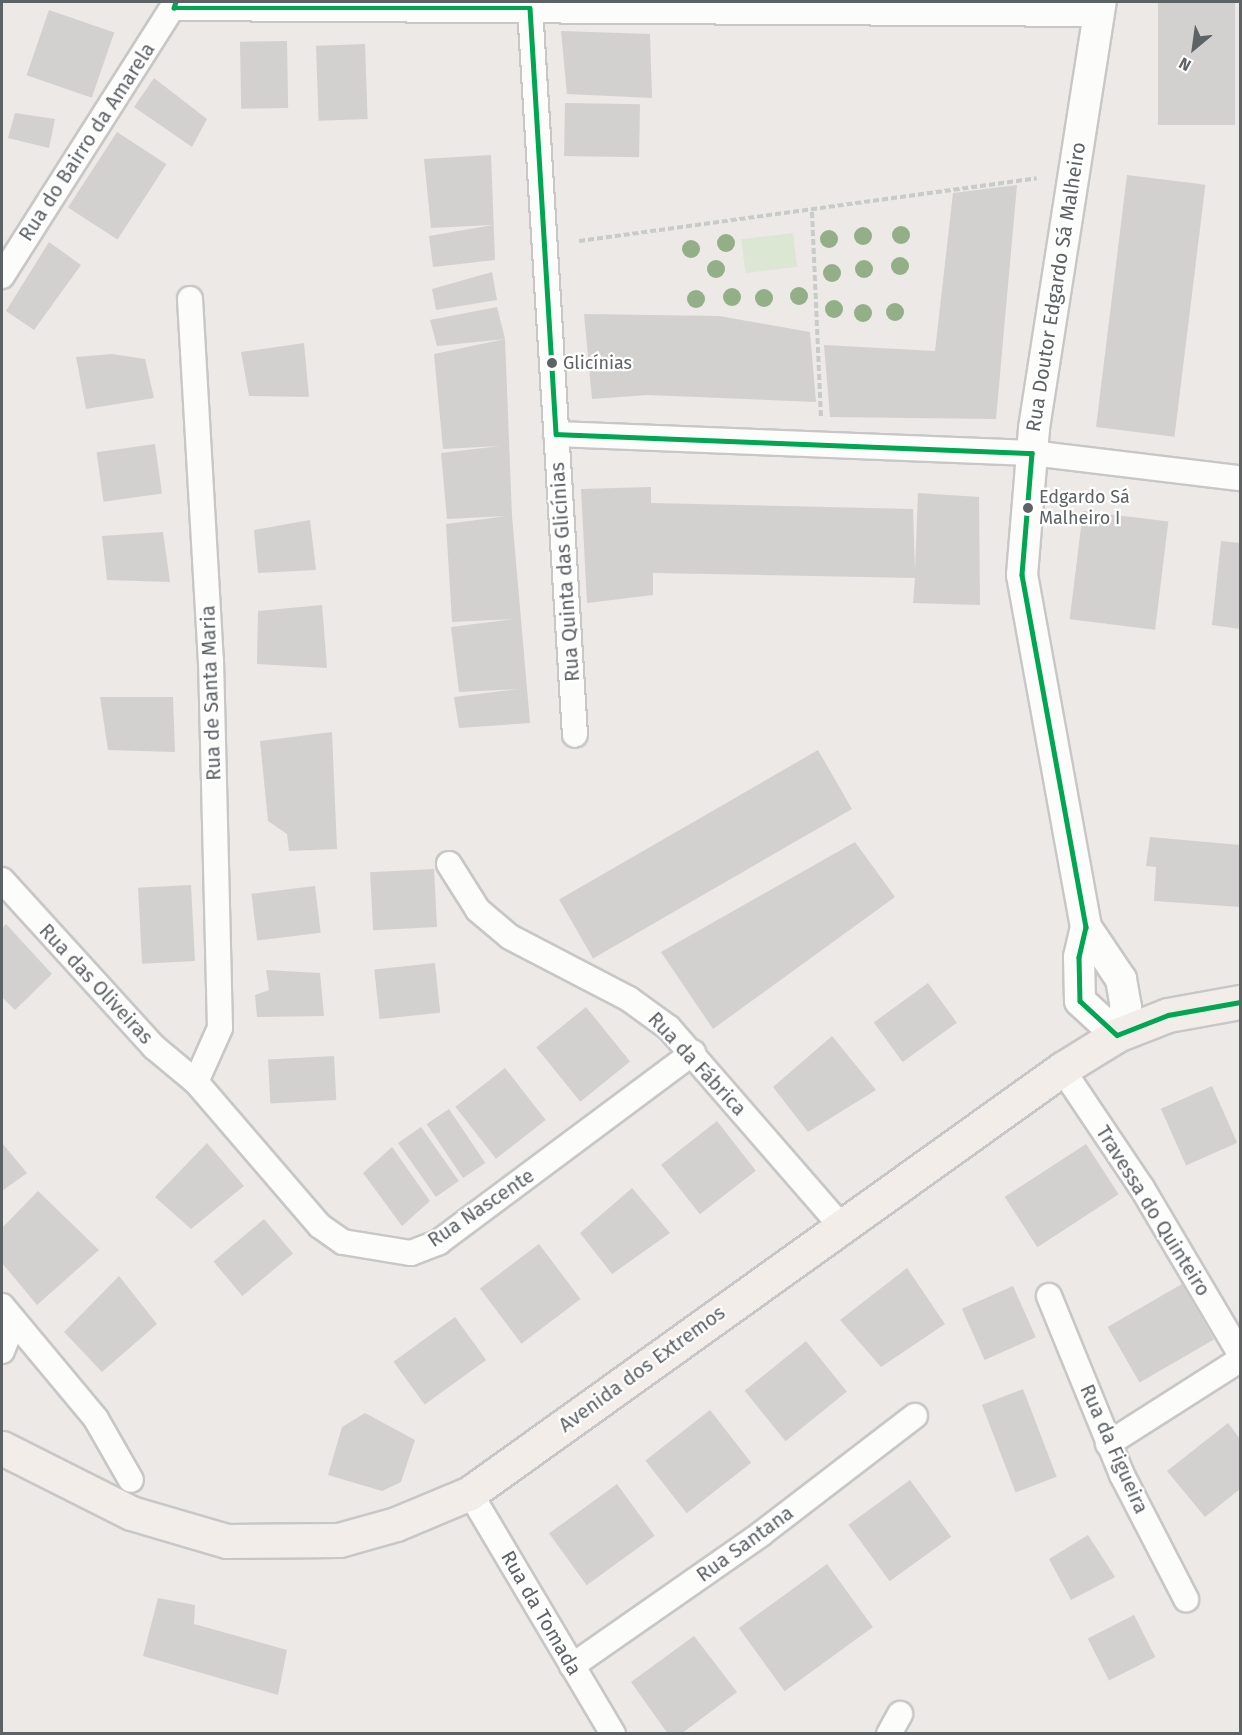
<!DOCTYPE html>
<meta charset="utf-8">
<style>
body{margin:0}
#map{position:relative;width:1242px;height:1735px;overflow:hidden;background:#ece9e7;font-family:"Fira Sans",sans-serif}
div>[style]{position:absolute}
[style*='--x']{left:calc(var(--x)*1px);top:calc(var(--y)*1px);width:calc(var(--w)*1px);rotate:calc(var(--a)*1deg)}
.green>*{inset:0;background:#dbe6d3;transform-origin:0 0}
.building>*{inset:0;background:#d3d0d0;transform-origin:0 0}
.path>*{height:4px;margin-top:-2px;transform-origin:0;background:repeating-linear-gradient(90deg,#c8ccc9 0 6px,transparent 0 9px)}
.roads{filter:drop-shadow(2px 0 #c8c7c7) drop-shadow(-2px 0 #c8c7c7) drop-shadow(0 2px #c8c7c7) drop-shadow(0 -2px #c8c7c7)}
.minor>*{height:24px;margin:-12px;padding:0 12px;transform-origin:12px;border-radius:12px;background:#fcfcfb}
.tertiary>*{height:30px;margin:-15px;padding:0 15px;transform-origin:15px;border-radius:15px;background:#fcfcfb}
.primary>*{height:33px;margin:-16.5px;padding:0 16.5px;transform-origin:16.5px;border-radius:16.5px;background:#f2ede8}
.bus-1>*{height:4.5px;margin:-2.25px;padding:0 2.25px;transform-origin:2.25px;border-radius:2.25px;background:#00a651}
.trees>*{width:18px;height:18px;margin:-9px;border-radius:50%;background:#93af87}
.dots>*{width:16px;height:16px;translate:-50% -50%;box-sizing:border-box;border:3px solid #fff;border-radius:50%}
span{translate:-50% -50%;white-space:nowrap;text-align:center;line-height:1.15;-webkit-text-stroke:4.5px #fff;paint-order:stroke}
.bus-label{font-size:18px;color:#5d6264}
.left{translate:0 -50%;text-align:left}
.street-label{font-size:20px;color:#5d6264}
.frame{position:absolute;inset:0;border:3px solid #5d6264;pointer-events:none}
.north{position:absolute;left:1164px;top:18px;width:60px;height:60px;-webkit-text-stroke:4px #fff;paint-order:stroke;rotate:209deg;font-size:16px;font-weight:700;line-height:24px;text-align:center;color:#5d6264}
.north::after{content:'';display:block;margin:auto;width:21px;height:27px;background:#5d6264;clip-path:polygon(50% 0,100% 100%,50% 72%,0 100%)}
</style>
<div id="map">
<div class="green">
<i style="left:793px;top:233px;width:34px;height:52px;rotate:83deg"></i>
</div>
<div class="building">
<i style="left:1158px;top:2px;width:77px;height:123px"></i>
<i style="left:49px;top:10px;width:69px;height:69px;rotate:19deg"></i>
<i style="clip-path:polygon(561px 31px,650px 34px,652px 98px,567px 94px)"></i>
<i style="left:287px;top:41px;width:67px;height:47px;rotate:89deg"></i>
<i style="left:365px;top:44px;width:75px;height:49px;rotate:88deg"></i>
<i style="clip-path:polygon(154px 78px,207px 119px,192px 147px,134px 107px)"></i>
<i style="left:565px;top:103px;width:75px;height:53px;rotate:1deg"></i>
<i style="clip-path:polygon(15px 113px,55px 119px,49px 148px,8px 138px)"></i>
<i style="left:117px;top:132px;width:59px;height:90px;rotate:33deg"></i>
<i style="clip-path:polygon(491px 155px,495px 260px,433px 267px,429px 236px,493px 225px,431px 228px,424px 159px)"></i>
<i style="left:1127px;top:175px;width:79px;height:254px;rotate:7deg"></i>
<i style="clip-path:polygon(1017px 185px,996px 419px,830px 417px,824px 345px,935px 351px,953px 193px)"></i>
<i style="clip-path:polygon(49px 242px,81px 265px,34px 330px,6px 311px)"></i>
<i style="clip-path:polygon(492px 272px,497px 300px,436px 310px,432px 289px)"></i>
<i style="clip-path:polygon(497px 307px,505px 339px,437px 346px,430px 320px)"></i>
<i style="clip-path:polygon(584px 314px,719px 316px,810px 332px,816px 402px,648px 395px,592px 399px)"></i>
<i style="clip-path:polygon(505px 339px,512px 516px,530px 723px,459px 728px,454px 697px,519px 689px,459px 692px,451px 627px,513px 619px,452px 622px,446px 524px,507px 516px,447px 519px,441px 453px,500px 446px,443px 449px,434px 354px)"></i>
<i style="clip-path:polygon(304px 343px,309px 397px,249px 396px,241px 352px)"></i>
<i style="clip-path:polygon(112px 354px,145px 359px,154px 398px,86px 409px,76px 357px)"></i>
<i style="left:155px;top:444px;width:50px;height:59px;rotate:82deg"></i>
<i style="clip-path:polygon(651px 487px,651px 503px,913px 509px,915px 571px,918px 493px,979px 497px,980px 605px,913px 603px,915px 578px,653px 573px,653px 595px,587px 603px,581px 489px)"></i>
<i style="left:1083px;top:511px;width:86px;height:109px;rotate:7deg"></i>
<i style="clip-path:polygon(310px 520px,316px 570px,258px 573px,254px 530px)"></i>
<i style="clip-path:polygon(163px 532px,170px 582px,107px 580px,102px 536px)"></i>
<i style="clip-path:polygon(1221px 541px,1240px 543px,1240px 629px,1212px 625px)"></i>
<i style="clip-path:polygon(322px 605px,327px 668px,257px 664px,258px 611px)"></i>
<i style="clip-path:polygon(100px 697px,173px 697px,175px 752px,108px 750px)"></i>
<i style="clip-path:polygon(332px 732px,337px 849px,289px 851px,287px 834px,268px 821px,260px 741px)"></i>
<i style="left:818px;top:750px;width:68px;height:299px;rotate:60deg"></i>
<i style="clip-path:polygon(1150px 837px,1240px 845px,1240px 907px,1154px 901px,1156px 867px,1146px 866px)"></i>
<i style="clip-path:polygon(855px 842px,895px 897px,713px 1029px,661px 952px)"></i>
<i style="left:434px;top:869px;width:58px;height:64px;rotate:87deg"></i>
<i style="left:191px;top:885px;width:76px;height:53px;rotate:87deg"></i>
<i style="left:315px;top:886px;width:47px;height:64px;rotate:83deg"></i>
<i style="clip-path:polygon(6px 924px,52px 974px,15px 1010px,2px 997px,2px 929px)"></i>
<i style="left:435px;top:963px;width:50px;height:61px;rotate:84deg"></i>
<i style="clip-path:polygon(266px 970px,320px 973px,324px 1016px,257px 1017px,255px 995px,269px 990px)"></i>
<i style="left:928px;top:983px;width:49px;height:67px;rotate:54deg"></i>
<i style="left:586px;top:1007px;width:70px;height:64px;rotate:51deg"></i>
<i style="clip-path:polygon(832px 1036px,876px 1090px,808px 1132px,773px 1087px)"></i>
<i style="left:334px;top:1056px;width:44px;height:66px;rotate:87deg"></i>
<i style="left:505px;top:1068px;width:66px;height:63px;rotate:52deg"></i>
<i style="left:1212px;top:1086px;width:62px;height:56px;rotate:66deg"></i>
<i style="left:449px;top:1109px;width:65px;height:27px;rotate:56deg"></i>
<i style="left:717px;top:1121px;width:63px;height:71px;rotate:52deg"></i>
<i style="left:421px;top:1127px;width:66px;height:28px;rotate:55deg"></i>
<i style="clip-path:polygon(2px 1143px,27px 1173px,2px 1191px)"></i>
<i style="clip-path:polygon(207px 1143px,244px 1186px,191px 1229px,155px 1197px)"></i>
<i style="left:1086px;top:1144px;width:60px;height:97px;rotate:57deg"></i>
<i style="clip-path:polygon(392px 1147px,430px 1201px,402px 1226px,363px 1173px)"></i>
<i style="clip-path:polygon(632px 1188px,670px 1233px,612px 1274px,580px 1233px)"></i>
<i style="clip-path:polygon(38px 1191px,99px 1250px,37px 1305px,2px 1263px,2px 1228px)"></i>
<i style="left:264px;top:1219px;width:45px;height:66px;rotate:50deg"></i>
<i style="left:539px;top:1244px;width:69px;height:74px;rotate:53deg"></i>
<i style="clip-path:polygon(907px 1268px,945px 1324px,881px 1367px,840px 1320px)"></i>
<i style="clip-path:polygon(119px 1276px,157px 1324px,102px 1372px,64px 1332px)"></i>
<i style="left:1182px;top:1284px;width:64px;height:86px;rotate:60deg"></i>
<i style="left:1013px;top:1286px;width:56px;height:56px;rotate:66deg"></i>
<i style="left:455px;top:1317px;width:53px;height:76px;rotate:54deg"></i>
<i style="left:806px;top:1341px;width:65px;height:79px;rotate:51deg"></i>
<i style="left:1023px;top:1389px;width:94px;height:44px;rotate:69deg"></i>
<i style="left:710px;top:1410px;width:67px;height:82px;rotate:52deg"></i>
<i style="clip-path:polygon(365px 1413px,415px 1440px,401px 1482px,382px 1491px,328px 1475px,342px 1427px)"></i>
<i style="clip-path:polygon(1228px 1423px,1240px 1439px,1240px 1489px,1205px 1517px,1167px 1471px)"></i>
<i style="left:910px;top:1480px;width:70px;height:76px;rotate:54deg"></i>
<i style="left:617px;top:1484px;width:64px;height:84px;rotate:54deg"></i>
<i style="clip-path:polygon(1088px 1535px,1115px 1577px,1071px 1600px,1049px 1559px)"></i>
<i style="left:827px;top:1564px;width:78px;height:109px;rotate:54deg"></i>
<i style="clip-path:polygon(158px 1598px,195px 1605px,194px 1624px,287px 1650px,278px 1695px,143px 1656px)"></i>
<i style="left:1134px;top:1615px;width:47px;height:52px;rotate:63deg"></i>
<i style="clip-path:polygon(694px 1636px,737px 1692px,681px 1734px,668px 1734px,631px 1682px)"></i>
</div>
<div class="path">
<i style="--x:812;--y:212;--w:207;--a:87.5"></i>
<i style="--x:579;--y:241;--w:462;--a:-7.8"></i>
</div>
<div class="roads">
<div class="minor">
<i style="--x:174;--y:8;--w:925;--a:0.37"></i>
<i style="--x:530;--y:8;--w:728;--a:86.46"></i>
<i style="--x:2;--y:276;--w:325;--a:-57.6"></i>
<i style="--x:190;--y:299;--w:362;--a:86.7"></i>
<i style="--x:211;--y:660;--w:368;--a:88.6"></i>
<i style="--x:220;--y:1028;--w:59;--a:114"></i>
<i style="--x:556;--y:434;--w:476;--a:2.3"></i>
<i style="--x:1032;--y:453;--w:209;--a:6.9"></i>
<i style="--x:449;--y:864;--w:54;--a:57.8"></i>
<i style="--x:478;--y:910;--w:42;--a:40.2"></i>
<i style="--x:510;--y:937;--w:134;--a:27.5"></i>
<i style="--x:629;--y:999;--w:49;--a:35.9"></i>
<i style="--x:669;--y:1028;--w:262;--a:49"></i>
<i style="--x:2;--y:880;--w:226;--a:47.7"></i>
<i style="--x:154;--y:1047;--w:55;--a:39.8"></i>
<i style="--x:196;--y:1082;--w:190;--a:49.3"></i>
<i style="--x:320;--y:1226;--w:28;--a:35"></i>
<i style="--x:343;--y:1242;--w:69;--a:9.2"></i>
<i style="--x:411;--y:1253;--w:30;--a:-21"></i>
<i style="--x:439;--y:1242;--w:317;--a:-36.7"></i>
<i style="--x:1062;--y:1069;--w:143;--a:56.1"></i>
<i style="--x:1142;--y:1188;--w:193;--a:59.4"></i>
<i style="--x:1049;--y:1296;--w:193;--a:67.8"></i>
<i style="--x:1122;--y:1475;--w:140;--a:62.7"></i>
<i style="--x:2;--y:1306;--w:147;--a:50.2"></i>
<i style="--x:96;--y:1419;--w:70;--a:60.2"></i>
<i style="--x:2;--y:1351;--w:29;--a:-68"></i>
<i style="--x:1108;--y:1444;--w:156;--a:-32.5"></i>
<i style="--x:470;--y:1493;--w:280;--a:59.3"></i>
<i style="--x:572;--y:1666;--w:231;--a:-34.9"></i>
<i style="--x:761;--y:1534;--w:194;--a:-37.5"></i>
<i style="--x:889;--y:1734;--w:23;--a:-61"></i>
</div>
<div class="tertiary">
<i style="--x:1086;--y:927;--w:63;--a:56.1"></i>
<i style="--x:1121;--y:979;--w:28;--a:80"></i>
<i style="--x:1126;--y:1007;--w:29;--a:108"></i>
<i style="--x:1117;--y:1035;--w:50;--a:-137.4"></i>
<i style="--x:1080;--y:1001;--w:44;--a:-91.3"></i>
<i style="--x:1079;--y:957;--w:31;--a:-77"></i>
<i style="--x:1086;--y:927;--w:358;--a:-100.3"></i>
<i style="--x:1022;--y:575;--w:147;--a:-85.3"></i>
<i style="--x:1034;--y:428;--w:431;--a:-81.1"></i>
</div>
<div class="primary">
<i style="--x:2;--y:1448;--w:144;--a:26.7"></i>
<i style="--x:131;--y:1513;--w:100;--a:16.3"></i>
<i style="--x:227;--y:1541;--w:112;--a:-0.5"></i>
<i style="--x:339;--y:1540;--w:59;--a:-15.7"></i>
<i style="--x:396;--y:1524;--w:80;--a:-22.7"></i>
<i style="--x:470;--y:1493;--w:728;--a:-35.61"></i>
<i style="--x:1062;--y:1069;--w:65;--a:-31.7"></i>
<i style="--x:1117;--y:1035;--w:55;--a:-21.4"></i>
<i style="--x:1168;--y:1015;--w:73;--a:-10.2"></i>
</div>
</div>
<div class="bus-1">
<i style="--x:176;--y:2;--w:6;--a:108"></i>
<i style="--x:174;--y:8;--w:356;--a:0"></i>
<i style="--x:530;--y:8;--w:427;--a:86.5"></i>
<i style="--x:556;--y:434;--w:476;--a:2.3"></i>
<i style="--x:1032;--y:453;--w:122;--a:94.7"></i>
<i style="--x:1022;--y:575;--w:358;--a:79.7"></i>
<i style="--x:1086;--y:927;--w:31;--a:103"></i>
<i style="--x:1079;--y:957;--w:44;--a:88.7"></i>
<i style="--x:1080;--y:1001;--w:50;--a:42.6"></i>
<i style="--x:1117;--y:1035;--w:55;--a:-21.4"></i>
<i style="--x:1168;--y:1015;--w:73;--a:-10.2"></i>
</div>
<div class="trees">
<i style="left:901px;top:235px"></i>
<i style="left:863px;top:236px"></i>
<i style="left:829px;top:239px"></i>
<i style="left:726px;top:243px"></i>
<i style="left:691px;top:249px"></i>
<i style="left:900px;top:266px"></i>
<i style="left:716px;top:269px"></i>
<i style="left:864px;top:269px"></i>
<i style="left:832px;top:273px"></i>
<i style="left:799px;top:296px"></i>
<i style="left:732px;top:297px"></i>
<i style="left:764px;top:298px"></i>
<i style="left:696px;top:299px"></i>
<i style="left:834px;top:309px"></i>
<i style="left:895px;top:312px"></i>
<i style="left:863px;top:313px"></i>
</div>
<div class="dots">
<i style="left:552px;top:363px;background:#5d6264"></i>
<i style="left:1028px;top:508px;background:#5d6264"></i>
</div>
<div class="bus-label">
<span class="left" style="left:563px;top:363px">Glicínias</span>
<span class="left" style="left:1039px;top:508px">Edgardo Sá<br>Malheiro I</span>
</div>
<div class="street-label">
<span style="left:87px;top:142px;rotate:-57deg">Rua do Bairro da Amarela</span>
<span style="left:1056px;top:287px;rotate:-81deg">Rua Doutor Edgardo Sá Malheiro</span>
<span style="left:565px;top:572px;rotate:-94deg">Rua Quinta das Glicínias</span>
<span style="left:211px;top:693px;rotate:-92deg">Rua de Santa Maria</span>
<span style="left:96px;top:984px;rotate:47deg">Rua das Oliveiras</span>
<span style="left:697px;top:1064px;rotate:47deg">Rua da Fábrica</span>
<span style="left:481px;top:1208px;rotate:-34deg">Rua Nascente</span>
<span style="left:1153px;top:1211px;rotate:58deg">Travessa do Quinteiro</span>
<span style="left:642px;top:1369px;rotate:-36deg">Avenida dos Extremos</span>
<span style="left:1114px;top:1449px;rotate:66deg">Rua da Figueira</span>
<span style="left:745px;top:1544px;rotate:-36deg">Rua Santana</span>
<span style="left:541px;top:1613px;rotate:60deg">Rua da Tomada</span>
</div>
<div class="frame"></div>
<div class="north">N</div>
</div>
